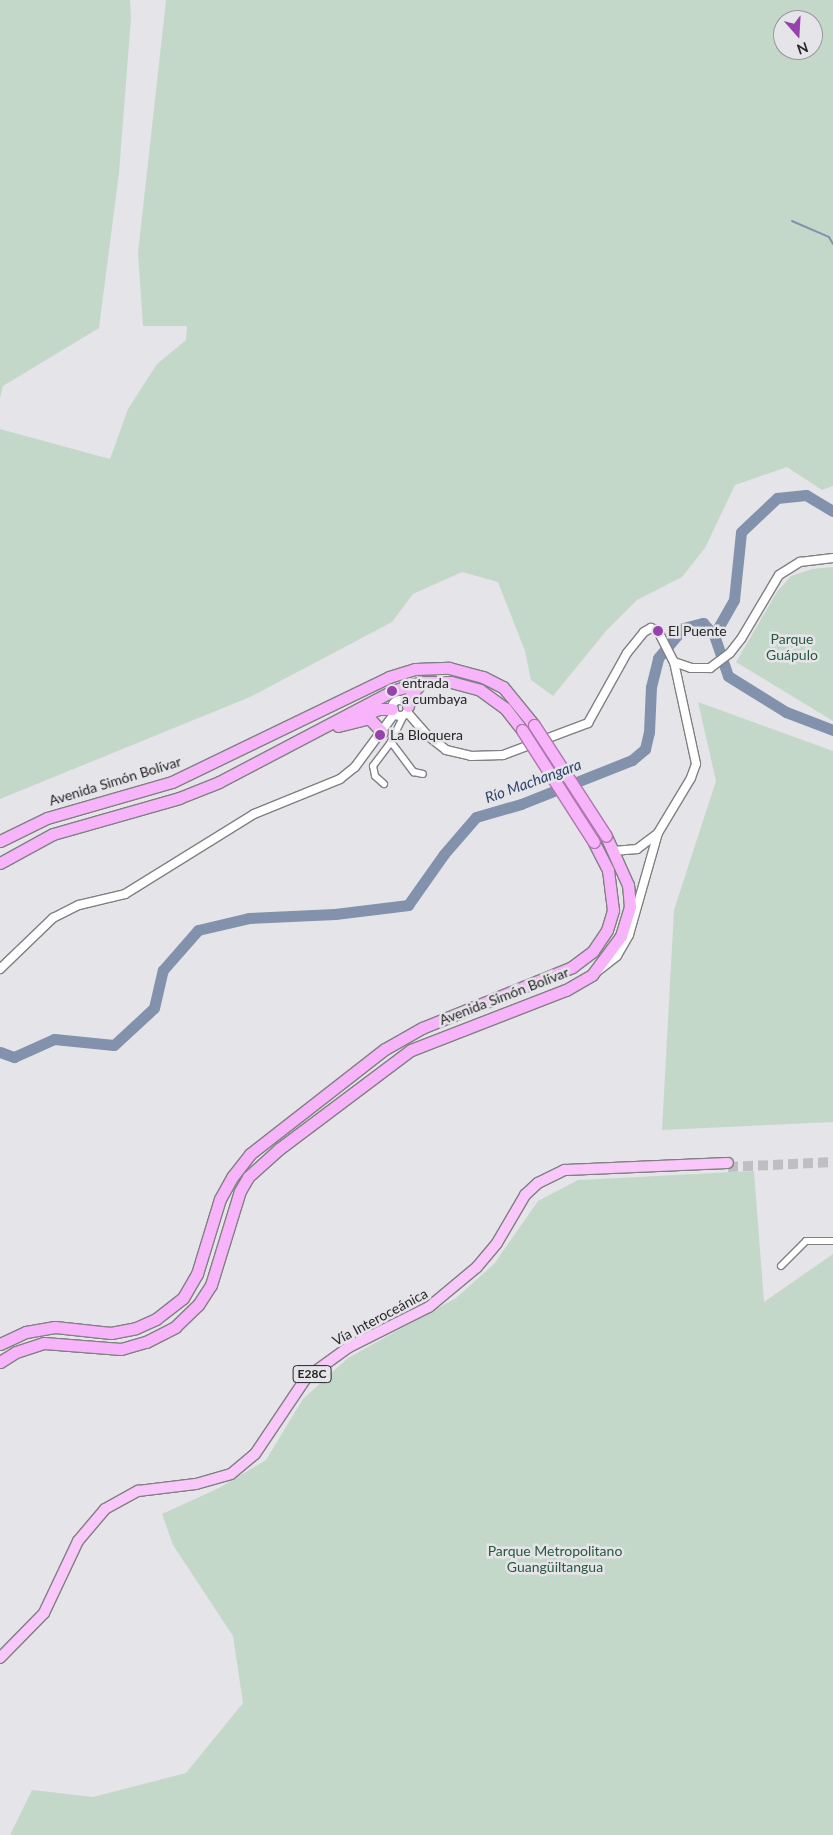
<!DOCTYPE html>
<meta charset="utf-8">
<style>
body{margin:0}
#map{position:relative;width:833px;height:1835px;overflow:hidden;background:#e5e4e8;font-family:Lato,sans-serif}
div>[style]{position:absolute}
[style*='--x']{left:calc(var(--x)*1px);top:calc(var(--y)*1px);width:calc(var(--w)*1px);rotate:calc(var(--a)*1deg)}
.green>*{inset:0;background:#c4d8ca}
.stream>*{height:2px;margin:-1px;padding:0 1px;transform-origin:1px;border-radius:1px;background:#8291ac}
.river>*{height:11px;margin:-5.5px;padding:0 5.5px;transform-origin:5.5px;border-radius:5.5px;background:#8291ac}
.primary-tunnel>*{height:10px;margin-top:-5px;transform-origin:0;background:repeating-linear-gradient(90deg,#bfbec2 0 10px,transparent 0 15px)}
.roads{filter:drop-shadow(1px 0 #808083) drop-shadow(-1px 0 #808083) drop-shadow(0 1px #808083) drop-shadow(0 -1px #808083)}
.minor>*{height:6px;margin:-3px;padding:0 3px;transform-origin:3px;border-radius:3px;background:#fff}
.tertiary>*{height:8px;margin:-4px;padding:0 4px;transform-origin:4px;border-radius:4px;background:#fff}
.tertiary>.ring{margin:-4px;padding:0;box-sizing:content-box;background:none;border:8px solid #fff;border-radius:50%}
.primary>*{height:10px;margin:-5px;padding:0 5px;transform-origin:5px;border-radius:5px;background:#fac7fb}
.trunk>*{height:11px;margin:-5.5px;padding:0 5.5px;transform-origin:5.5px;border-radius:5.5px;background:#f8b4fa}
.bridges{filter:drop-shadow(1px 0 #ae77af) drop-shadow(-1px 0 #ae77af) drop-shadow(0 1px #ae77af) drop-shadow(0 -1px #ae77af)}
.trunk-bridge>*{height:11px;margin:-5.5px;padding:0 5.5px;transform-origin:5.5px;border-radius:5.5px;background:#f8b4fa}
.dots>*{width:14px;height:14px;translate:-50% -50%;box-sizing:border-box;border:2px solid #e5e4e8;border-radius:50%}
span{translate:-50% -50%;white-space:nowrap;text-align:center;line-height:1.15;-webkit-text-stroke:5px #e5e4e8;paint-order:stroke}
.shield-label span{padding:1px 4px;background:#e5e4e8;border:1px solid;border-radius:4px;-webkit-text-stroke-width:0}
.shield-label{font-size:12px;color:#262628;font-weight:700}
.poi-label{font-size:14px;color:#262628}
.left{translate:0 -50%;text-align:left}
.park-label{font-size:14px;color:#26593b}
.street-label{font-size:14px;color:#262628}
.water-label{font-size:15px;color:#2f446d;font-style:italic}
.north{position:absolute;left:773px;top:10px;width:50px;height:50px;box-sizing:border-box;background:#e5e4e8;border:1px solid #99989b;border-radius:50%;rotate:161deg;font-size:14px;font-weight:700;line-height:20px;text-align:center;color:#262628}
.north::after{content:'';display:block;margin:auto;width:18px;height:22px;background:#9741ae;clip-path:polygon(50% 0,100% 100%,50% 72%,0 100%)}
</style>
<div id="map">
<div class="green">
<i style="clip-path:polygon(0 0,130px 0,131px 18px,119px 173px,99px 328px,3px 386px,0 398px)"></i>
<i style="clip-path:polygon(evenodd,166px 0,833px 0,833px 486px,822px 490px,787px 467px,735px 485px,705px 548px,682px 577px,637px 600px,606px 631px,553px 696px,531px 680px,525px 651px,498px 582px,462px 572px,413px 594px,392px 622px,250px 697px,0 799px,0 429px,110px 459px,128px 409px,157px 364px,186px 340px,187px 326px,143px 326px,138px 253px,166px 0,783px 20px,813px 20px,813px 50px,783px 50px,783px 20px)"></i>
<i style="clip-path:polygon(833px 567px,833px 721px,736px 662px,777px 592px,791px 576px,812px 569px)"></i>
<i style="clip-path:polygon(698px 702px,833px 751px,833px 1122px,662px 1130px,674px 910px,716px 781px)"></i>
<i style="clip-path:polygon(754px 1171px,764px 1302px,833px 1254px,833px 1835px,10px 1835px,32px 1790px,93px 1797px,186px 1773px,243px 1703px,233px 1636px,173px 1545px,162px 1514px,219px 1488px,266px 1460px,303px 1399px,348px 1358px,456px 1298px,494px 1264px,538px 1201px,578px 1180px)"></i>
</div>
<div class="stream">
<i style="--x:792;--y:221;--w:40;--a:23.4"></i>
<i style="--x:829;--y:237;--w:8;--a:60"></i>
</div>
<div class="river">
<i style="--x:714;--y:635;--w:43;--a:71.1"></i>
<i style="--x:728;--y:676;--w:68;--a:31.8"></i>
<i style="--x:786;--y:712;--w:50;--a:21"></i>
<i style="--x:0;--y:1052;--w:15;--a:20"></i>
<i style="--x:14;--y:1057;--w:44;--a:-24.2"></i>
<i style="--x:54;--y:1039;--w:60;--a:5.7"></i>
<i style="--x:114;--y:1045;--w:54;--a:-42.8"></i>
<i style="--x:154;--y:1008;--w:39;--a:-77"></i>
<i style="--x:163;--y:970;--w:53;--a:-48.8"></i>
<i style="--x:198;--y:930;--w:52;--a:-13.2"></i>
<i style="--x:249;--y:918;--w:86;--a:-2.7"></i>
<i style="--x:335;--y:914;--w:74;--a:-7"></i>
<i style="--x:408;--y:905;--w:62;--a:-54.8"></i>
<i style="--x:444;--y:854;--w:49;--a:-49.1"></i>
<i style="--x:476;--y:817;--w:47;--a:-16.1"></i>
<i style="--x:521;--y:804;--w:119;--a:-21.6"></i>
<i style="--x:632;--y:760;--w:17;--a:-40"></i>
<i style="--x:645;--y:749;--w:17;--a:-77"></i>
<i style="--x:649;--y:732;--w:45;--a:-87.5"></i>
<i style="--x:651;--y:687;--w:30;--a:-76"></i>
<i style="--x:658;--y:658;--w:39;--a:-50"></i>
<i style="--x:683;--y:628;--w:21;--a:-14"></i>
<i style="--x:703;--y:623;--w:16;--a:47"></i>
<i style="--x:714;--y:635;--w:40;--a:-60.3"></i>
<i style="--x:734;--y:600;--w:68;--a:-84.1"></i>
<i style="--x:741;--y:532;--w:50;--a:-43.4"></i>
<i style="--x:777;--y:498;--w:29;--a:-6"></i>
<i style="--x:806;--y:495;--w:31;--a:31"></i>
</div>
<div class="primary-tunnel">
<i style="--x:728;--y:1167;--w:105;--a:-2.7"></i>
</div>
<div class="roads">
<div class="minor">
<i style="--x:404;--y:715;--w:30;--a:116"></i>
<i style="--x:391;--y:742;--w:38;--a:53"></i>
<i style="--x:414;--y:772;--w:9;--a:13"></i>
<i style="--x:384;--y:784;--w:12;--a:-138"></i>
<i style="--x:375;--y:776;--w:10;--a:-101"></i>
<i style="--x:373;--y:766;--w:30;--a:-53"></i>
<i style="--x:781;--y:1266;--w:35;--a:-45"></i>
<i style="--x:806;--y:1241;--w:27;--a:0"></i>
</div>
<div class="tertiary">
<i style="--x:674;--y:662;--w:18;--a:19"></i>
<i style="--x:691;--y:668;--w:19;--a:0"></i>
<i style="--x:710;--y:668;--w:25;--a:-37"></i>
<i style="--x:730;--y:653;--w:18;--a:-52"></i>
<i style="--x:741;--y:639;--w:74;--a:-59.3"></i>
<i style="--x:779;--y:575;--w:25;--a:-32"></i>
<i style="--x:800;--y:562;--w:33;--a:-7"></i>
<i class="ring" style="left:392px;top:700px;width:8px;height:8px"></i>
<i style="--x:407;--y:712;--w:30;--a:49"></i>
<i style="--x:427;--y:735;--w:24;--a:38"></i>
<i style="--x:446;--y:750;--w:26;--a:13"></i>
<i style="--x:471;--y:756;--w:32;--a:-2"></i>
<i style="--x:503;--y:755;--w:91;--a:-20.6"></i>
<i style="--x:588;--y:723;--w:80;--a:-60.9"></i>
<i style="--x:627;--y:653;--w:27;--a:-51"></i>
<i style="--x:644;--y:632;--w:8;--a:-30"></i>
<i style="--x:651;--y:628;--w:8;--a:23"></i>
<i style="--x:658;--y:631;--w:35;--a:63"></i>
<i style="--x:674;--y:662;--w:104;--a:77.8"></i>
<i style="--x:696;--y:764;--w:15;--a:110"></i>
<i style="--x:691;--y:778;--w:64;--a:121"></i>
<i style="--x:658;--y:833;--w:106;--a:105.9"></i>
<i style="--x:629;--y:935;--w:24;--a:120"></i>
<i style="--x:617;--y:956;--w:24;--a:142"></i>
<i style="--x:614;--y:851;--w:23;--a:-5"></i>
<i style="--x:637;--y:849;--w:26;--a:-37"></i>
<i style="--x:0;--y:969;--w:74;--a:-43.9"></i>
<i style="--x:53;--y:918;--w:29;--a:-27"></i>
<i style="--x:79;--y:905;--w:47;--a:-13.4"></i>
<i style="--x:125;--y:894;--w:152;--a:-31.8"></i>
<i style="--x:254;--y:814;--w:93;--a:-22.1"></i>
<i style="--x:340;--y:779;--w:19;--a:-39"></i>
<i style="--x:355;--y:767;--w:67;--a:-53.5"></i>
</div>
<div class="primary">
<i style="--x:0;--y:1658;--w:63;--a:-45.6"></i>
<i style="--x:44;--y:1613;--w:80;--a:-64.7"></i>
<i style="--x:78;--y:1541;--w:42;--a:-49.8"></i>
<i style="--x:105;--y:1509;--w:38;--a:-29"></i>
<i style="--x:138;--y:1491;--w:58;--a:-6.9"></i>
<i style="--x:196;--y:1484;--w:36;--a:-16"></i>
<i style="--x:231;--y:1474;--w:31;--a:-40"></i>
<i style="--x:255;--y:1454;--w:92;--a:-56.1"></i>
<i style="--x:306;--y:1378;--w:53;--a:-35.8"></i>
<i style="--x:349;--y:1347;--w:89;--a:-26.6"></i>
<i style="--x:429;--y:1307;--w:62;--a:-39.8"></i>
<i style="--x:477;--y:1267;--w:31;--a:-50"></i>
<i style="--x:497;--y:1243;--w:56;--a:-59.7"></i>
<i style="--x:525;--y:1195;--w:18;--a:-43"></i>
<i style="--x:538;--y:1183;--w:30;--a:-26"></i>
<i style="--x:565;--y:1170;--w:163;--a:-2.5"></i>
</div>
<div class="trunk">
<i style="--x:408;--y:706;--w:11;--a:-75"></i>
<i style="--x:411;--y:695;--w:17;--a:-50"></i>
<i style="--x:353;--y:719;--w:28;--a:-21"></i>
<i style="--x:379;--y:709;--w:13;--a:0"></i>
<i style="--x:338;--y:726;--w:32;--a:-14"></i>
<i style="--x:369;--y:718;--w:19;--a:47"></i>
<i style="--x:0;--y:841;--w:52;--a:-26.1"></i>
<i style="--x:47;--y:818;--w:130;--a:-16.1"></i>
<i style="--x:172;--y:782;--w:241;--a:-25.8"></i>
<i style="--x:389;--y:677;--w:27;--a:-17"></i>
<i style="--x:415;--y:669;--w:34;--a:-2"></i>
<i style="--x:449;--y:668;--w:35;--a:15"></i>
<i style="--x:483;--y:677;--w:22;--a:27"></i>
<i style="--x:503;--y:687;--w:49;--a:50.8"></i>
<i style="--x:0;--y:863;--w:60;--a:-28.7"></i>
<i style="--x:53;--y:834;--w:131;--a:-15.9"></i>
<i style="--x:179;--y:798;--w:43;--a:-21.8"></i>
<i style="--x:219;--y:782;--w:195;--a:-27.7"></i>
<i style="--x:392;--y:691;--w:31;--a:-17"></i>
<i style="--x:422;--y:682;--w:29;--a:0"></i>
<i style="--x:451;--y:682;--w:30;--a:15"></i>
<i style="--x:480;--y:690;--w:31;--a:36"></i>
<i style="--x:505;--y:708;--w:28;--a:52"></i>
<i style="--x:0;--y:1344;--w:29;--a:-25"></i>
<i style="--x:26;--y:1332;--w:29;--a:-10"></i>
<i style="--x:55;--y:1327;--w:56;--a:6.1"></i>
<i style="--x:111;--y:1333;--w:25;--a:-11"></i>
<i style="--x:136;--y:1328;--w:22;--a:-24"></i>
<i style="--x:156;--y:1319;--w:34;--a:-38"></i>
<i style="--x:183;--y:1298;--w:28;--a:-60"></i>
<i style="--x:197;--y:1274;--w:78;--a:-73"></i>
<i style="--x:220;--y:1199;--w:26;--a:-61"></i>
<i style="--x:233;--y:1176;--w:28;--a:-52"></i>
<i style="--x:250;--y:1154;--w:171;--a:-37.9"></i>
<i style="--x:385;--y:1049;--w:43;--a:-29.6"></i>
<i style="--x:422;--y:1028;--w:162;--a:-22.1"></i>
<i style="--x:572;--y:967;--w:26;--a:-37"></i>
<i style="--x:593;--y:951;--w:25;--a:-56"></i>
<i style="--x:607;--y:930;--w:21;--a:-73"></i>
<i style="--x:613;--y:910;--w:40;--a:-97.1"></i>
<i style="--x:608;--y:870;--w:31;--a:-117"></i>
<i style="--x:0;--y:1362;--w:19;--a:-32"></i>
<i style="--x:16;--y:1352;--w:29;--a:-18"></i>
<i style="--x:44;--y:1343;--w:77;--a:4.5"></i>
<i style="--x:121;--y:1349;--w:26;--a:-16"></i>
<i style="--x:146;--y:1342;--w:33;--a:-27"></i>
<i style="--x:175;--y:1327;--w:32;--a:-44"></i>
<i style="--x:198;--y:1305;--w:24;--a:-57"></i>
<i style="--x:211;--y:1285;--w:98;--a:-72.9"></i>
<i style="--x:240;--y:1191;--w:16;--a:-60"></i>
<i style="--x:248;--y:1177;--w:42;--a:-42.1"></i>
<i style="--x:279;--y:1149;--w:165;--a:-36.9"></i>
<i style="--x:411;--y:1050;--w:166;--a:-21.2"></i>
<i style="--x:566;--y:990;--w:30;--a:-30"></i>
<i style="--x:592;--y:975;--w:49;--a:-53.4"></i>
<i style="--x:621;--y:936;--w:30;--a:-73"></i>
<i style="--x:630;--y:907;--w:22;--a:-95"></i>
<i style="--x:628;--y:885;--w:54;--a:-114.2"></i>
</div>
</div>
<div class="bridges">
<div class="trunk-bridge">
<i style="--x:534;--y:725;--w:132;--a:57"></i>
<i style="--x:522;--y:730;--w:133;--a:57.3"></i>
</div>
</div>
<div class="dots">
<i style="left:658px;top:631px;background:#9741ae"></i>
<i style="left:392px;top:691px;background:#9741ae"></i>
<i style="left:380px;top:735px;background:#9741ae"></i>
</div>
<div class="shield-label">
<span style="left:312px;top:1374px">E28C</span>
</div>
<div class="poi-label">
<span class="left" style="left:668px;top:631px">El Puente</span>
<span class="left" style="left:402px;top:691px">entrada<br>a cumbaya</span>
<span class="left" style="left:390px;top:735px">La Bloquera</span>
</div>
<div class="park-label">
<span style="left:792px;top:647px">Parque<br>Guápulo</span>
<span style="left:555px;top:1559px">Parque Metropolitano<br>Guangüiltangua</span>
</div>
<div class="street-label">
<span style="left:115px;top:781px;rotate:-17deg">Avenida Simón Bolívar</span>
<span style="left:504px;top:996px;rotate:-21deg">Avenida Simón Bolívar</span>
<span style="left:380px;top:1317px;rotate:-28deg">Vía Interoceánica</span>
</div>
<div class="water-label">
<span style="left:533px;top:781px;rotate:-20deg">Río Machangara</span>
</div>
<div class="north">N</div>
</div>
